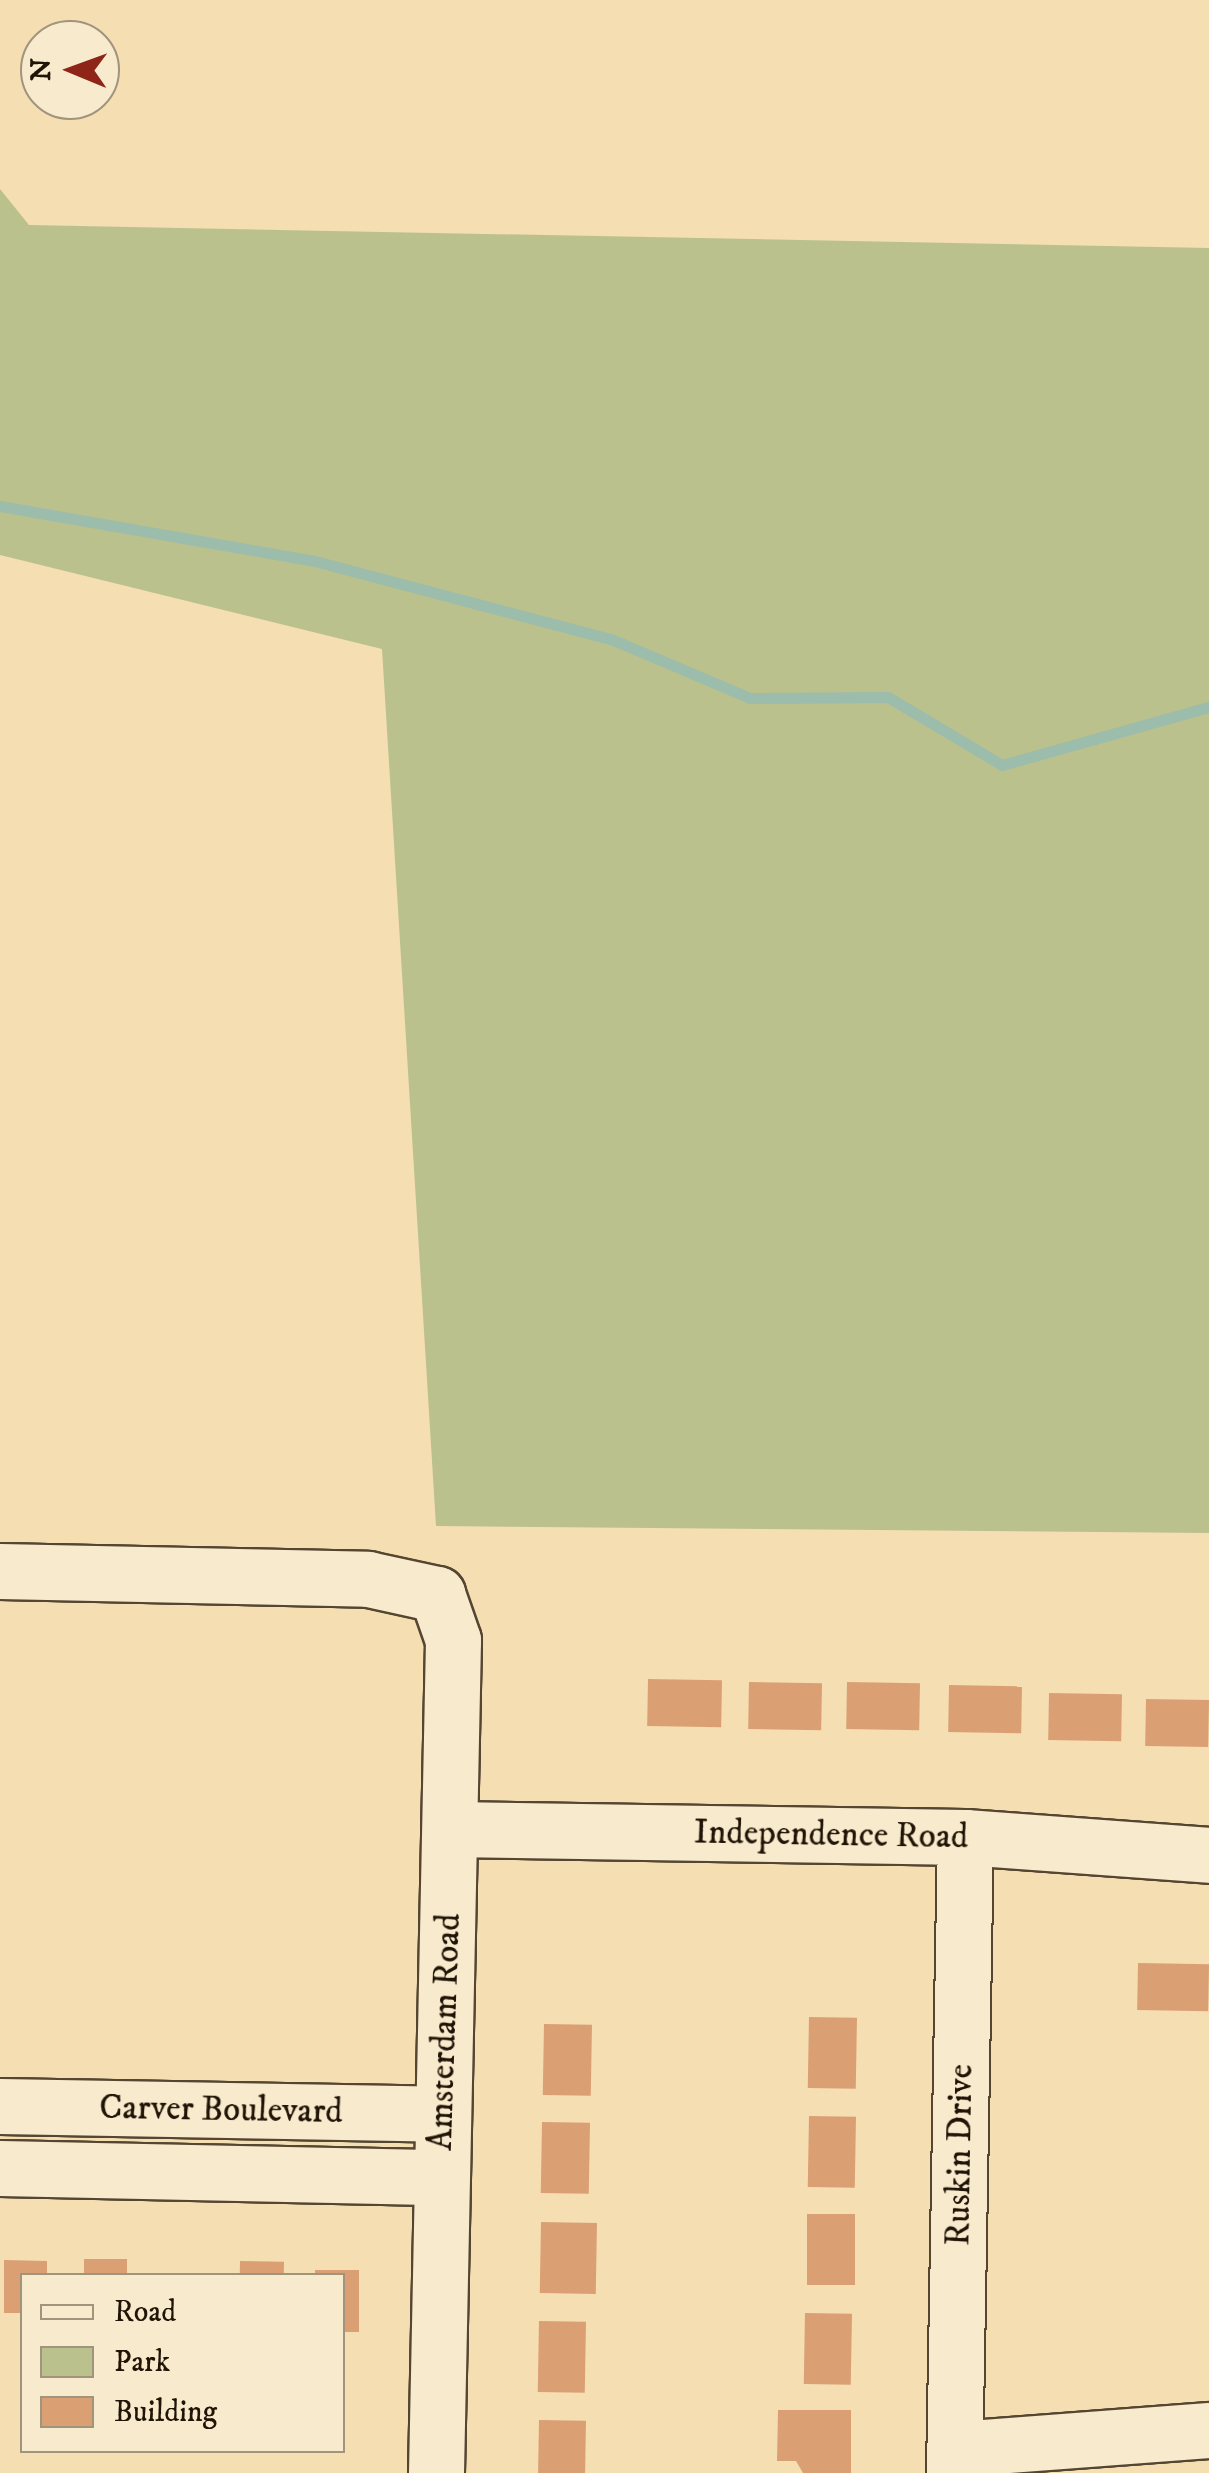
<!DOCTYPE html>
<style>
body{margin:0}
#map{position:relative;width:1209px;height:2473px;overflow:hidden;background:#f5deb2;font-family:"IM FELL DW Pica",serif}
div>[style]{position:absolute}
[style*='--x']{left:calc(var(--x)*1px);top:calc(var(--y)*1px);width:calc(var(--w)*1px);rotate:calc(var(--a)*1deg)}
.green>*{inset:0;background:#bac18d}
.stream>*{height:11px;margin:-5.5px;padding:0 5.5px;transform-origin:5.5px;border-radius:5.5px;background:#9cbcac}
.building>*{inset:0;background:#daa074;transform-origin:0 0}
.roads{filter:drop-shadow(2px 0 #544631) drop-shadow(-2px 0 #544631) drop-shadow(0 2px #544631) drop-shadow(0 -2px #544631)}
.minor>*{height:55px;margin:-27.5px;padding:0 27.5px;transform-origin:27.5px;border-radius:27.5px;background:#f8eacd}
span{translate:-50% -50%;white-space:nowrap;text-align:center;line-height:1.15;-webkit-text-stroke:8px #f8eacd;paint-order:stroke}
.street-label{font-size:35px;color:#1f1406}
.legend{position:absolute;left:20px;top:2273px;width:325px;height:180px;box-sizing:border-box;background:#f8eacd;border:2px solid #a1947d;margin:0;padding:12px 18px;list-style:none;font-size:30px;color:#1f1406}
.legend li{display:flex;align-items:center;gap:20px;height:50px}
.legend b{width:50px;border:2px solid #a1947d}
.north{position:absolute;left:20px;top:20px;width:100px;height:100px;box-sizing:border-box;background:#f8eacd;border:2px solid #a1947d;border-radius:50%;rotate:271deg;font-size:28px;font-weight:700;line-height:40px;text-align:center;color:#1f1406}
.north::after{content:'';display:block;margin:auto;width:35px;height:45px;background:#8f2418;clip-path:polygon(50% 0,100% 100%,50% 72%,0 100%)}
</style>
<div id="map">
<div class="green">
<i style="clip-path:polygon(0 189px,29px 225px,1209px 248px,1209px 1533px,436px 1526px,382px 649px,0 555px)"></i>
</div>
<div class="stream">
<i style="--x:0;--y:506;--w:316;--a:9.9"></i>
<i style="--x:311;--y:560;--w:310;--a:14.8"></i>
<i style="--x:611;--y:639;--w:151;--a:23"></i>
<i style="--x:750;--y:698;--w:138;--a:-0.4"></i>
<i style="--x:888;--y:697;--w:133;--a:30.8"></i>
<i style="--x:1002;--y:765;--w:215;--a:-15.7"></i>
</div>
<div class="building">
<i style="left:648px;top:1679px;width:74px;height:47px;rotate:1deg"></i>
<i style="left:749px;top:1682px;width:73px;height:47px;rotate:1deg"></i>
<i style="left:847px;top:1682px;width:73px;height:47px;rotate:1deg"></i>
<i style="left:949px;top:1685px;width:73px;height:47px;rotate:1deg"></i>
<i style="left:1049px;top:1693px;width:73px;height:47px;rotate:1deg"></i>
<i style="left:1146px;top:1699px;width:63px;height:47px;rotate:1deg"></i>
<i style="left:1138px;top:1963px;width:71px;height:47px;rotate:1deg"></i>
<i style="left:809px;top:2017px;width:48px;height:71px;rotate:1deg"></i>
<i style="left:544px;top:2024px;width:48px;height:71px;rotate:1deg"></i>
<i style="left:809px;top:2116px;width:47px;height:71px;rotate:1deg"></i>
<i style="left:542px;top:2122px;width:48px;height:71px;rotate:1deg"></i>
<i style="left:807px;top:2214px;width:48px;height:71px"></i>
<i style="left:541px;top:2222px;width:56px;height:71px;rotate:1deg"></i>
<i style="left:84px;top:2259px;width:43px;height:17px"></i>
<i style="clip-path:polygon(4px 2260px,47px 2261px,47px 2276px,22px 2276px,22px 2313px,4px 2313px)"></i>
<i style="left:240px;top:2261px;width:44px;height:15px;rotate:1deg"></i>
<i style="clip-path:polygon(315px 2270px,359px 2270px,359px 2332px,342px 2332px,342px 2276px,315px 2276px)"></i>
<i style="left:805px;top:2313px;width:47px;height:71px;rotate:1deg"></i>
<i style="left:539px;top:2321px;width:47px;height:71px;rotate:1deg"></i>
<i style="clip-path:polygon(778px 2410px,851px 2410px,851px 2473px,803px 2473px,796px 2461px,777px 2461px)"></i>
<i style="left:539px;top:2420px;width:47px;height:53px;rotate:1deg"></i>
</div>
<div class="roads">
<div class="minor">
<i style="--x:0;--y:1571;--w:368;--a:1.2"></i>
<i style="--x:368;--y:1579;--w:71;--a:12.3"></i>
<i style="--x:437;--y:1594;--w:49;--a:70.8"></i>
<i style="--x:453;--y:1640;--w:833;--a:91.17"></i>
<i style="--x:451;--y:1829;--w:514;--a:0.89"></i>
<i style="--x:965;--y:1837;--w:245;--a:4.2"></i>
<i style="--x:0;--y:2106;--w:442;--a:1"></i>
<i style="--x:0;--y:2168;--w:441;--a:1.2"></i>
<i style="--x:955;--y:2449;--w:255;--a:-4.3"></i>
<i style="--x:954;--y:2473;--w:636;--a:-89.01"></i>
</div>
</div>
<div class="street-label">
<span style="left:831px;top:1835px;rotate:1deg">Independence Road</span>
<span style="left:445px;top:2032px;rotate:-88deg">Amsterdam Road</span>
<span style="left:221px;top:2110px;rotate:1deg">Carver Boulevard</span>
<span style="left:960px;top:2155px;rotate:-89deg">Ruskin Drive</span>
</div>
<ul class="legend">
<li><b style="height:12px;background:#f8eacd"></b>Road</li>
<li><b style="height:28px;background:#bac18d"></b>Park</li>
<li><b style="height:28px;background:#daa074"></b>Building</li>
</ul>
<div class="north">N</div>
</div>
